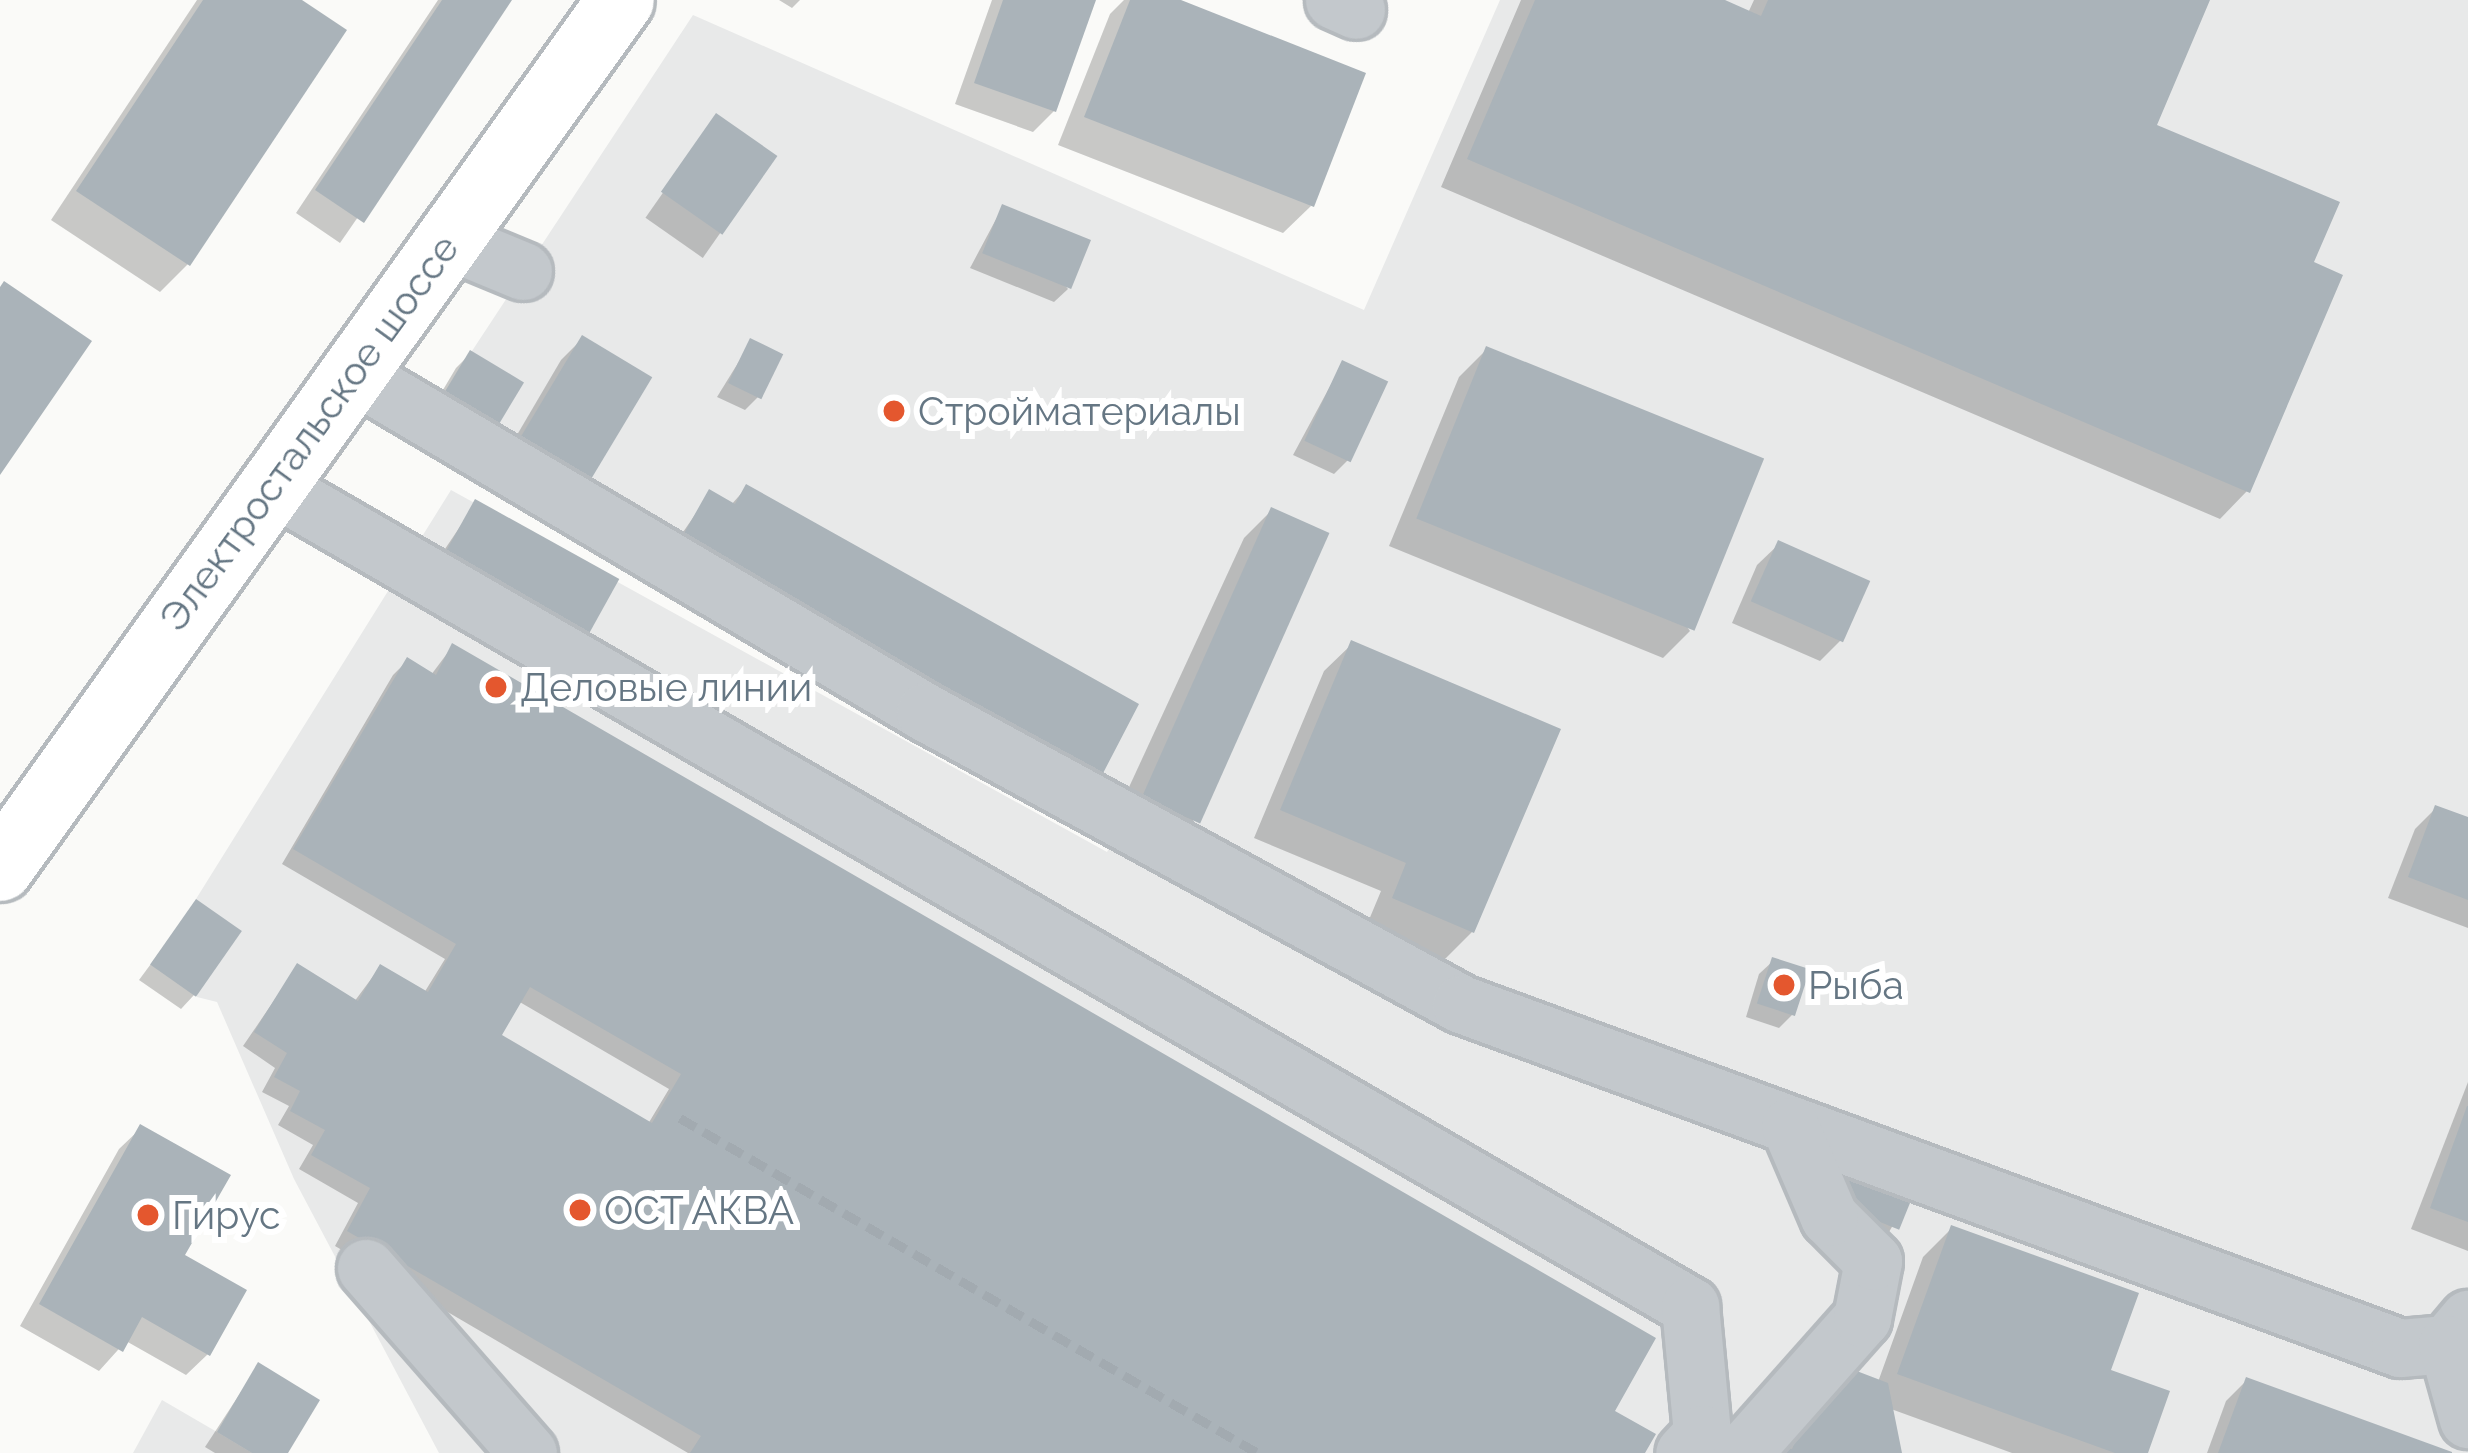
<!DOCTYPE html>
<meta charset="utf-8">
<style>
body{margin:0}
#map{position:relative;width:2468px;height:1453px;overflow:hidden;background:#fafaf8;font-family:Raleway,sans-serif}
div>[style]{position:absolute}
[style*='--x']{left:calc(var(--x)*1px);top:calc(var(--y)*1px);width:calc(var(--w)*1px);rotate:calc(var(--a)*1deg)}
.built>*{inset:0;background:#e8e9e9}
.shadow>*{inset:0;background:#0003;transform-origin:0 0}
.building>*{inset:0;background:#aab3b9;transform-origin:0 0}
.roads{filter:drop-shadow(3px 0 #b5babe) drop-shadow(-3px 0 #b5babe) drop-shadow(0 3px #b5babe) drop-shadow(0 -3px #b5babe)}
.minor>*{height:57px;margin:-28.5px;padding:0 28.5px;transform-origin:28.5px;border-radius:28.5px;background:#c3c8cc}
.major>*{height:66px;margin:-33px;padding:0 33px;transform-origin:33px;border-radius:33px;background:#fff}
.rail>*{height:9px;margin-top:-4.5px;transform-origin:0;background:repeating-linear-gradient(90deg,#a2aab0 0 18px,transparent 0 27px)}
.dots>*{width:33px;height:33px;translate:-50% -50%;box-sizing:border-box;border:6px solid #fff;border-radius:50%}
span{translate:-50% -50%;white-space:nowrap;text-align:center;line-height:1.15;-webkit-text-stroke:12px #fff;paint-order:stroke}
.poi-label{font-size:39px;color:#657683}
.left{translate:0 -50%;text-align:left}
.street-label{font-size:39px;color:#657683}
</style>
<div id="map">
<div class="built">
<i style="clip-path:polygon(1500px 0,2468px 0,2468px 1453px,439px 1453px,294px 1179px,217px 1002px,197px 997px,196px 899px,451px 490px,1107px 852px,1137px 797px,443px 395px,693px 15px,1364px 310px)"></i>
<i style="clip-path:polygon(162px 1400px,217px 1432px,252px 1453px,133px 1453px)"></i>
</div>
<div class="shadow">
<i style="clip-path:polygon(197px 0,297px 0,188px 264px,160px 292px,51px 220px)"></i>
<i style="clip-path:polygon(438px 0,508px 0,340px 243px,296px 213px)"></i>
<i style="clip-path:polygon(779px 0,800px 0,792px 8px)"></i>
<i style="clip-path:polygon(992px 0,1093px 0,1054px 111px,1033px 132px,955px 104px)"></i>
<i style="clip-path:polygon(1124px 0,1173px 0,1311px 206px,1283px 233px,1058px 145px,1110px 14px)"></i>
<i style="clip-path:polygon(1521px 0,1717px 0,1748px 13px,1754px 0,2207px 0,2153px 126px,2310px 264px,2247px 491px,2220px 519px,1441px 187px)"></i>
<i style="left:716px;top:117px;width:70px;height:123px;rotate:35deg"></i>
<i style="clip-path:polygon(1002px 208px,1068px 289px,1054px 302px,970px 268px)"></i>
<i style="clip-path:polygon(582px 339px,649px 378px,500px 464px,561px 360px)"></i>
<i style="clip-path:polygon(751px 342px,759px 396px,745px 410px,717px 397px)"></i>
<i style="clip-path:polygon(1487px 349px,1690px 631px,1663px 658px,1389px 546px,1459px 377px)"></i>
<i style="clip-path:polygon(470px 354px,520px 383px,431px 410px,456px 368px)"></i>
<i style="clip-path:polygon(1342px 364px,1348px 460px,1334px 474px,1293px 455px)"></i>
<i style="clip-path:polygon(746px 488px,1097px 777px,670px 551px,710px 493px,731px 505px)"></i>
<i style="clip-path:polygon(476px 503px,615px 580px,422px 583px)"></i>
<i style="clip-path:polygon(1272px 510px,1193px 821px,1165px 849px,1112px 824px,1244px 538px)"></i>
<i style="clip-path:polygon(1779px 544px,1866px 582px,1841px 640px,1820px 661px,1732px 623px,1757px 565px)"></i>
<i style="clip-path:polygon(1352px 644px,1472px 932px,1444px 960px,1366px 927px,1381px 891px,1254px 838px,1324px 671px)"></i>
<i style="clip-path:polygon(evenodd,452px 647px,1611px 1412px,1642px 1453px,688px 1453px,335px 1246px,358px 1203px,299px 1169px,313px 1145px,278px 1125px,289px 1106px,262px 1092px,275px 1068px,243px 1046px,297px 967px,354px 1002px,380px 967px,424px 993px,445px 959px,282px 864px,393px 675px,407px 661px,431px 675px,452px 647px,518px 1001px,669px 1089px,648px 1124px,498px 1036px,518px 1001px)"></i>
<i style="clip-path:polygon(2436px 808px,2468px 820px,2468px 928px,2388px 898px,2415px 829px)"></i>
<i style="clip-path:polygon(196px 903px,194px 995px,181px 1009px,139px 980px)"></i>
<i style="clip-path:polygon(1773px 961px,1793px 1014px,1779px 1028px,1746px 1017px,1759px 974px)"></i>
<i style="clip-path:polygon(2468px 1082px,2468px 1251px,2411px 1229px)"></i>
<i style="clip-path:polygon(141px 1128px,208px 1354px,186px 1375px,126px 1341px,99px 1371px,20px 1326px,119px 1149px)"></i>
<i style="clip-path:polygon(1908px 1200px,1883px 1242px,1822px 1218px)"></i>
<i style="clip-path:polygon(1951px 1229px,2108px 1371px,2145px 1453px,2012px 1453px,1891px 1409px,1899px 1453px,1763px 1453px,1801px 1392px,1878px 1382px,1923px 1257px)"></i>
<i style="clip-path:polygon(258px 1366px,284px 1453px,215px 1453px,205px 1447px)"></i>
<i style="clip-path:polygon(2247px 1380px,2445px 1453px,2207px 1453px,2226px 1401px)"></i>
</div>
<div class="building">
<i style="clip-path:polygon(203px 0,302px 0,347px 30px,190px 266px,76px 191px)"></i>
<i style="clip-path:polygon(442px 0,512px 0,364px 223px,315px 190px)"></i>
<i style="clip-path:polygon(1003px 0,1096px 0,1056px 112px,974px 83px)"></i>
<i style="clip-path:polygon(1130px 0,1181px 0,1366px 73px,1314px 207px,1084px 117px)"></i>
<i style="clip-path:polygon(1535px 0,1725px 0,1761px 16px,1768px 0,2210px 0,2157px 125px,2340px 202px,2314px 262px,2343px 275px,2250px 493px,1467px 159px)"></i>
<i style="left:716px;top:113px;width:75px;height:96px;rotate:35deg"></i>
<i style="left:1002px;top:204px;width:96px;height:53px;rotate:22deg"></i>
<i style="clip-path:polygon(4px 281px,92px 341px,0 475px,0 287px)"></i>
<i style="left:582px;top:335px;width:82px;height:124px;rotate:31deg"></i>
<i style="left:750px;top:338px;width:37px;height:50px;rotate:26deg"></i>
<i style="left:1486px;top:346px;width:300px;height:186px;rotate:22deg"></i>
<i style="left:470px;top:350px;width:63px;height:52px;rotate:31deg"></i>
<i style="left:1342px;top:360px;width:51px;height:89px;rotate:25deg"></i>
<i style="clip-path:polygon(746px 484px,1139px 704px,1100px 779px,682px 537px,709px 489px,735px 504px)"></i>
<i style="left:475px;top:499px;width:165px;height:71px;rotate:29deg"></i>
<i style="left:1271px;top:507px;width:64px;height:318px;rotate:24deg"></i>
<i style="left:1778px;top:540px;width:101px;height:67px;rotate:24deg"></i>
<i style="clip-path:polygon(1351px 640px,1561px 729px,1474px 933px,1392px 898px,1406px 863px,1280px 810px)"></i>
<i style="clip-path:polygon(evenodd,452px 643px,1656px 1338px,1615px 1411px,1656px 1434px,1645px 1453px,690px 1453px,701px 1436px,347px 1231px,370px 1188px,311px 1155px,325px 1130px,290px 1111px,300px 1091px,274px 1077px,287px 1053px,254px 1032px,297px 963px,358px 1001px,380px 964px,428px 992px,456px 944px,293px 849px,407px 657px,436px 675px,452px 643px,530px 987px,681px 1074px,652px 1123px,502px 1035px,530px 987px)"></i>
<i style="clip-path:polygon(2435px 805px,2468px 817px,2468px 900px,2408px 877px)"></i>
<i style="left:196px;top:899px;width:56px;height:80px;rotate:35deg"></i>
<i style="left:1772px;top:957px;width:40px;height:49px;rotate:18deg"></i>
<i style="clip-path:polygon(2467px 1106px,2468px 1106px,2468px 1222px,2430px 1208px)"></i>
<i style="clip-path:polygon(140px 1124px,231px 1175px,185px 1255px,247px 1290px,210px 1356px,142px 1317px,123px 1352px,39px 1304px)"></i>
<i style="left:1847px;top:1172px;width:70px;height:34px;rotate:22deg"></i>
<i style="clip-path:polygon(1951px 1225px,2139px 1293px,2111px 1370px,2170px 1391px,2148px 1453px,2115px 1453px,1897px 1374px)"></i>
<i style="clip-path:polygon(1828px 1360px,1888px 1383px,1902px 1453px,1765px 1453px,1770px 1442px,1792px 1449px)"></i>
<i style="clip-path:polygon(258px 1362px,320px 1400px,288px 1453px,252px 1453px,217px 1432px)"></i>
<i style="clip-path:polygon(2246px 1377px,2452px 1452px,2452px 1453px,2218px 1453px)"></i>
</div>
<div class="roads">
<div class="minor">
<i style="--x:1334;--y:0;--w:24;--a:24"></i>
<i style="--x:448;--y:240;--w:81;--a:22.5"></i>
<i style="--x:352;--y:373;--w:666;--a:30.61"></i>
<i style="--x:925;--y:712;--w:610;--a:28.58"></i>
<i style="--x:1461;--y:1004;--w:1000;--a:20.12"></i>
<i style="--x:2400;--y:1348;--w:47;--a:-4.9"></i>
<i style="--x:2447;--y:1344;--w:33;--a:-50"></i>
<i style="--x:269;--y:484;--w:1642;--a:30.05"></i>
<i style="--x:1690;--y:1306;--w:129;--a:84.6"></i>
<i style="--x:1702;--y:1434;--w:26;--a:133"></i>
<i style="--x:366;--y:1268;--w:246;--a:48.8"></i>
<i style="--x:2447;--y:1344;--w:78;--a:74.4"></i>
<i style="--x:1742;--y:1453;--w:181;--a:-48.4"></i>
<i style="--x:1862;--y:1318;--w:58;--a:-79.1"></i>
<i style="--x:1873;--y:1261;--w:62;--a:-135"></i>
<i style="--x:1829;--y:1217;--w:99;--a:-113.2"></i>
</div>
<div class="major">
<i style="--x:0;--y:868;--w:1067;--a:-54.42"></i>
</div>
</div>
<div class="rail">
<i style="--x:680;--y:1118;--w:668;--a:30.1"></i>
</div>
<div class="dots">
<i style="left:894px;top:411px;background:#e4572e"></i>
<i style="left:496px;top:687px;background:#e4572e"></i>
<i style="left:1784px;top:985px;background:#e4572e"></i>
<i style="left:580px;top:1210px;background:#e4572e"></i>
<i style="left:148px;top:1215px;background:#e4572e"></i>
</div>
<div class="poi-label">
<span class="left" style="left:918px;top:411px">Стройматериалы</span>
<span class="left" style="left:520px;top:687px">Деловые линии</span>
<span class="left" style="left:1808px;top:985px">Рыба</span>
<span class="left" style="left:604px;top:1210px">ОСТ АКВА</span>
<span class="left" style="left:172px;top:1215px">Гирус</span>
</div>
<div class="street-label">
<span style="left:309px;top:433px;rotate:-54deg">Электростальское шоссе</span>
</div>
</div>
